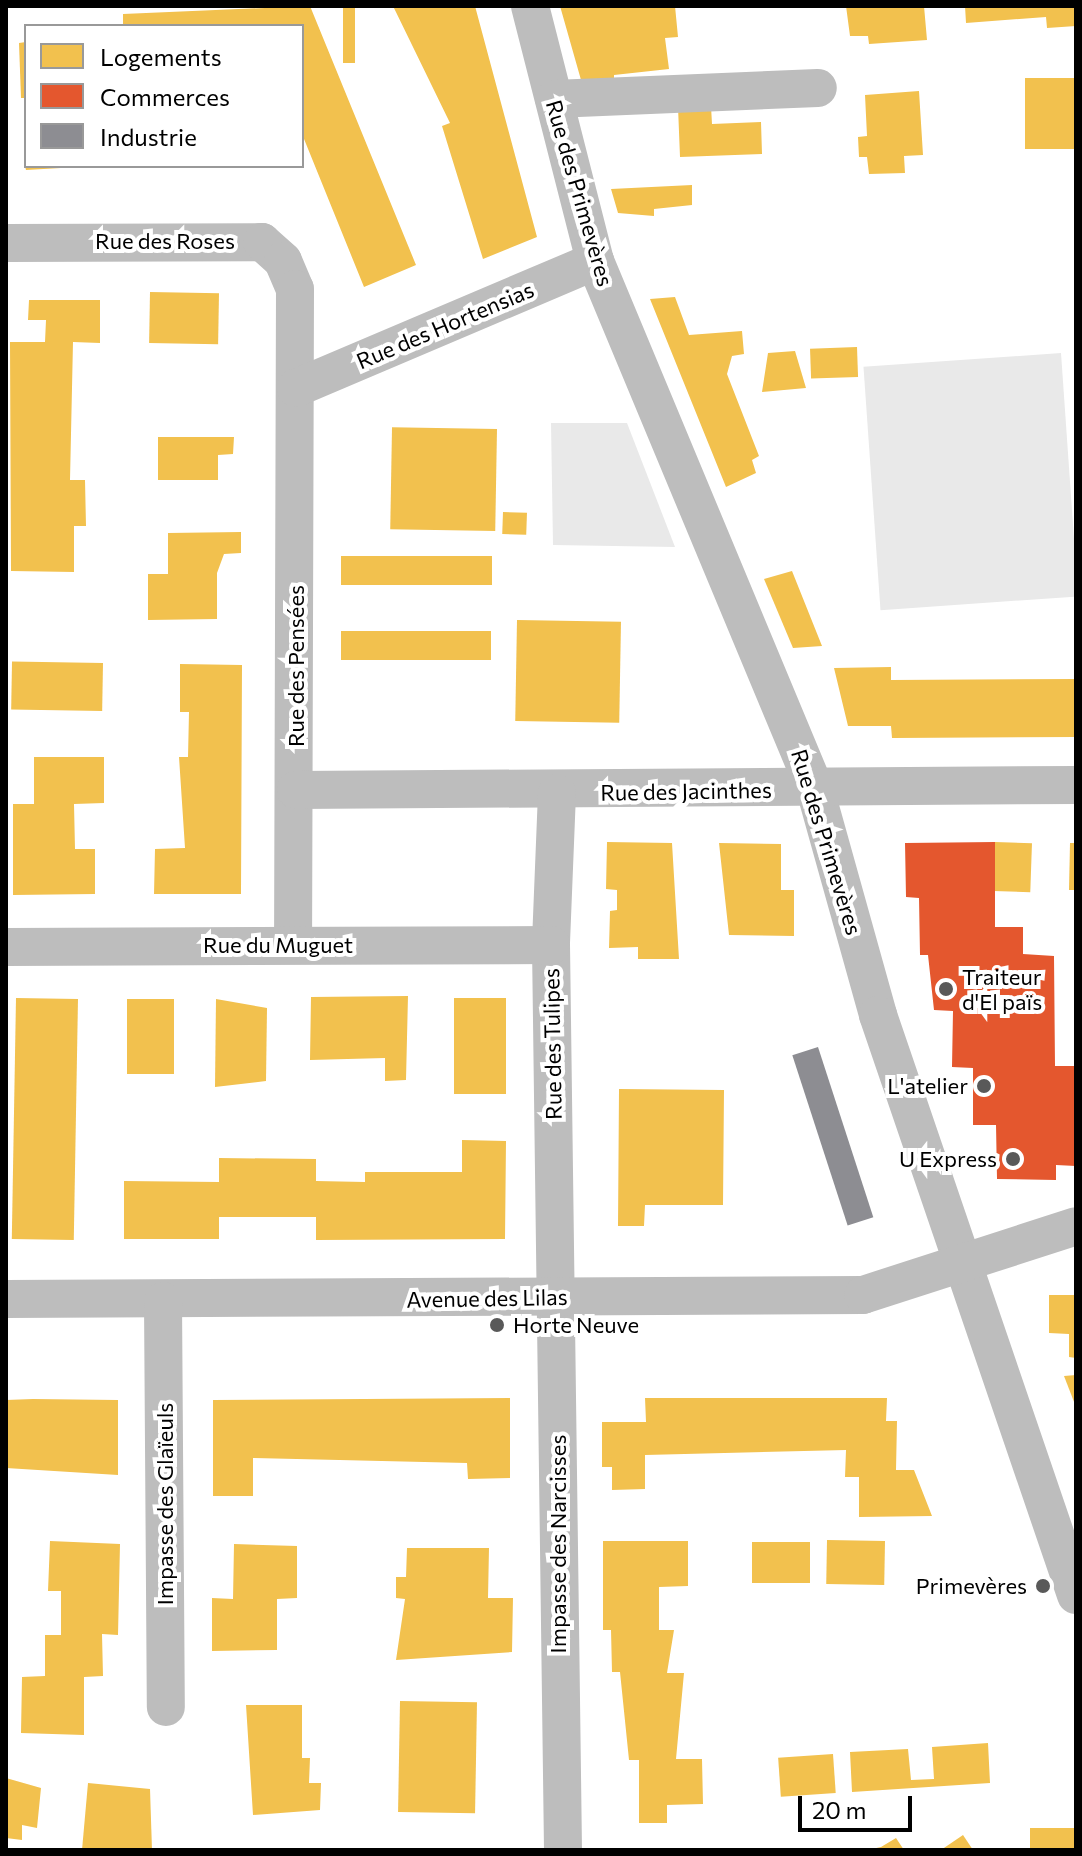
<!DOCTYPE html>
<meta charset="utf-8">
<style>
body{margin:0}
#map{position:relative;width:1082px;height:1856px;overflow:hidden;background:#fff;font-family:Commissioner,sans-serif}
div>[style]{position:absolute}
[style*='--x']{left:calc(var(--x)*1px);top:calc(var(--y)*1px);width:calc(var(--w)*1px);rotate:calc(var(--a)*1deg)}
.green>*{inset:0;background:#e9e9e9;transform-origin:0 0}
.homes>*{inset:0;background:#f2c14e;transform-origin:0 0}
.shops>*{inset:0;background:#e4572e}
.industry>*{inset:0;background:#8d8d92;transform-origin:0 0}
.minor>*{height:38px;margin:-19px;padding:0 19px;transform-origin:19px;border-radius:19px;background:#bdbdbd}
.dots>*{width:22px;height:22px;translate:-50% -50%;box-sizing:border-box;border:4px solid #fff;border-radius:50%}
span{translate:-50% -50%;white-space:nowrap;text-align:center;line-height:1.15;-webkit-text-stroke:8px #fff;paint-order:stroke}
.street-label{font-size:22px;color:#000}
.poi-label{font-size:22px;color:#000}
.left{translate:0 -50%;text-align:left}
.right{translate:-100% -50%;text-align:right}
.frame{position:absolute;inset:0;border:8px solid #000;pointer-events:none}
.legend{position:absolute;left:24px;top:24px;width:280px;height:144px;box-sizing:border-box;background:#fff;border:2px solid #999;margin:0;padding:10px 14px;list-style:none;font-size:24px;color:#000}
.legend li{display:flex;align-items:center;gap:16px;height:40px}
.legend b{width:40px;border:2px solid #999}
.scale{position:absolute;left:798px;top:1796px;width:114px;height:36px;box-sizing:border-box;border:4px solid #000;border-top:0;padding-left:10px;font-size:24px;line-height:28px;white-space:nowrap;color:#000;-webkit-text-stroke:6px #fff;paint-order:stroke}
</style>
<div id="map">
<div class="green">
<i style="left:1061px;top:353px;width:244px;height:198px;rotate:86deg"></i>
<i style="clip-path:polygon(551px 423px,627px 423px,675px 547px,553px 545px)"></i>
</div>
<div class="homes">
<i style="clip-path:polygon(310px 6px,416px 265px,364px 287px,302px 134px,302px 26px,123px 26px,123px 14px)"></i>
<i style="left:343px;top:6px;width:12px;height:57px"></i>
<i style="clip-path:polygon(393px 6px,475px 6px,537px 237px,483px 259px,442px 126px,450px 123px)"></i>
<i style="clip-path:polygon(560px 6px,675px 6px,678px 37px,665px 38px,669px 69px,614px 75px,614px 86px,583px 87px)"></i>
<i style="clip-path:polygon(846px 6px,924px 6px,927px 40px,869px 44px,868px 36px,850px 36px)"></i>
<i style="clip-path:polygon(965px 6px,1076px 6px,1076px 26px,1047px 28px,1046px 17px,966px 23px)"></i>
<i style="clip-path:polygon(26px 42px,26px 98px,21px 98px,19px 43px)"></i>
<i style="left:1076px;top:78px;width:71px;height:51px;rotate:90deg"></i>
<i style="clip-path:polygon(919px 91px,923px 155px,904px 156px,905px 173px,869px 174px,867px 157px,859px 157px,858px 137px,867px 136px,865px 95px)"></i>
<i style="clip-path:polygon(711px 106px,712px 124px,761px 122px,762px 154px,680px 157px,678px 107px)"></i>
<i style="clip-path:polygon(25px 166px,61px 166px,61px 168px,26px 170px)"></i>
<i style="clip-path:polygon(692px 185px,692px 205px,654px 209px,654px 216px,618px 213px,611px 189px)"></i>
<i style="left:150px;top:292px;width:69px;height:51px;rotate:1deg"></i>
<i style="clip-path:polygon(675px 297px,689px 335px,742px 331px,744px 354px,732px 356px,727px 374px,759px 456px,752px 460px,756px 473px,726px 487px,650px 299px)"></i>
<i style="clip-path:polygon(29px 300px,100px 300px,100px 343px,73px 342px,70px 480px,85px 480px,86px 526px,74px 526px,74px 572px,11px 571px,10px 342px,45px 342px,46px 320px,28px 320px)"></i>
<i style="left:857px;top:347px;width:30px;height:47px;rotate:88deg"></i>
<i style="clip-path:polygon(795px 351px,806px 388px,762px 392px,768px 353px)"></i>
<i style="left:497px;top:429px;width:102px;height:105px;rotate:91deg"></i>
<i style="clip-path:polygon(158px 437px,234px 437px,233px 454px,218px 455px,218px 480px,158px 480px)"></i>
<i style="left:503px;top:512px;width:24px;height:22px;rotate:2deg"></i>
<i style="clip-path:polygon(241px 532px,241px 553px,224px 554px,217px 573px,217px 619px,148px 620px,148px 574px,168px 574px,168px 533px)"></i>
<i style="left:341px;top:556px;width:151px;height:29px"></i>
<i style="clip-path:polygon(792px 571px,822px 646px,793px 648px,764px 579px)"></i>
<i style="left:517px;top:620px;width:104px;height:101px;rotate:1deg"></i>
<i style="left:341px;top:631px;width:150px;height:29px"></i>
<i style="left:103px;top:663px;width:48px;height:91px;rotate:91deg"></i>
<i style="clip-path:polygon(180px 664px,242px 665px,241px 894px,154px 894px,155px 849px,185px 848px,179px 757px,188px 757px,189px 712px,180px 712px)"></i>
<i style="clip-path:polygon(891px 667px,891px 680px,1076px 679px,1076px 737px,892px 738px,891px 726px,848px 726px,834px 668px)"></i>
<i style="clip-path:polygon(34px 757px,104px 757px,104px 803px,74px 804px,75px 849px,95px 849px,95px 894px,13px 895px,13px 804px,34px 804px)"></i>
<i style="clip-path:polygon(607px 842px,672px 843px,679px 959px,638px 959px,638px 947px,609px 948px,610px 911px,617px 910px,617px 890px,606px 889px)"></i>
<i style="left:995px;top:842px;width:37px;height:49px;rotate:2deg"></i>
<i style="clip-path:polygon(719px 843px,781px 844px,781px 890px,794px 890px,794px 936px,729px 935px)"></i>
<i style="clip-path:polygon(1070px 843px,1076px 843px,1076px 890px,1069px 890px)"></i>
<i style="clip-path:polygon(408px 996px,406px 1080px,385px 1081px,385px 1058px,310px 1060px,311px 997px)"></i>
<i style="left:16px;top:998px;width:62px;height:241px;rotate:1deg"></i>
<i style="left:454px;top:998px;width:52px;height:96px"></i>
<i style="left:127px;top:999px;width:47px;height:75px"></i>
<i style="clip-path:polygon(216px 999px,267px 1008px,266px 1081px,215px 1087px)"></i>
<i style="clip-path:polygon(619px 1089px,724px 1090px,723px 1205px,645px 1205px,644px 1226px,618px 1226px)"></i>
<i style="clip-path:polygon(462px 1140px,506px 1141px,505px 1239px,316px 1240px,316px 1217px,219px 1217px,219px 1239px,124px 1239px,124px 1181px,219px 1182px,219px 1158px,316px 1159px,316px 1181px,365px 1182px,365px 1172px,462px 1172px)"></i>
<i style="clip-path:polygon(1049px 1295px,1076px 1295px,1076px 1358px,1069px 1357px,1069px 1334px,1049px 1333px)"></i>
<i style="clip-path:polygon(1076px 1375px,1076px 1407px,1064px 1376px)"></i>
<i style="clip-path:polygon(510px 1398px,510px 1478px,468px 1479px,467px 1463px,253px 1458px,253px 1496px,213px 1496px,213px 1400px)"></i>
<i style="clip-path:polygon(645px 1398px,887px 1398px,886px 1421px,897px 1421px,896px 1470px,914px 1470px,932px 1516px,859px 1517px,859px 1477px,845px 1477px,846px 1450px,645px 1455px,645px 1489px,612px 1490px,612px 1467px,602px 1467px,602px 1422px,646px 1422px)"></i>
<i style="clip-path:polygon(33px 1399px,118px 1400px,118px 1475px,6px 1468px,6px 1400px)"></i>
<i style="clip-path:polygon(50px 1541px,120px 1544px,118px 1635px,102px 1634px,103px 1676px,84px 1677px,84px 1735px,21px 1733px,22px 1677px,45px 1676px,45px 1635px,61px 1635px,61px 1591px,48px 1591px)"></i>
<i style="clip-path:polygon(603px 1541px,688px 1541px,688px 1586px,659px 1587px,659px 1630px,674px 1630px,667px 1673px,684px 1673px,676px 1759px,702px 1759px,703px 1804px,667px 1805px,667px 1823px,639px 1823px,639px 1760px,629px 1760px,620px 1672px,612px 1672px,611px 1630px,603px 1630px)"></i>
<i style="left:885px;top:1541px;width:44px;height:58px;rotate:91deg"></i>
<i style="left:810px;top:1542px;width:41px;height:58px;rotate:90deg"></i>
<i style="clip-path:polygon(234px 1544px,297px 1546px,297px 1598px,277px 1599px,277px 1650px,212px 1651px,212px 1598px,233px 1599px)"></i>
<i style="clip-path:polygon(407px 1548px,489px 1548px,488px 1598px,513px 1598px,512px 1652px,396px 1660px,405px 1599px,396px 1598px,396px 1577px,406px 1577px)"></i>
<i style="left:400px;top:1701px;width:77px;height:111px;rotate:1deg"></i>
<i style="clip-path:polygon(246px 1705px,302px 1705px,302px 1758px,310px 1758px,309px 1783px,321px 1783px,320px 1810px,253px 1815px)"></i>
<i style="clip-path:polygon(988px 1743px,990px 1783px,852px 1792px,850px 1752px,908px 1749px,911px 1780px,934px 1779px,932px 1747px)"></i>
<i style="left:833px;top:1754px;width:39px;height:55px;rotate:86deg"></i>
<i style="clip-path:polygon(6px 1778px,41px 1788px,37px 1828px,22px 1825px,22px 1840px,6px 1838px)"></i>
<i style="clip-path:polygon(88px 1783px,150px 1789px,152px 1850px,82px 1850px)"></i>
<i style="left:1076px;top:1828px;width:22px;height:46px;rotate:90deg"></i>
<i style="clip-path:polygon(963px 1835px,973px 1850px,941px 1850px)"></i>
<i style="clip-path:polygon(896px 1838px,904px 1850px,867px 1850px,881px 1847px)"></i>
</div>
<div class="shops">
<i style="clip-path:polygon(995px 842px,995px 927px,1023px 927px,1023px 954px,1054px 956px,1055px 1066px,1076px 1066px,1076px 1166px,1056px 1165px,1056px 1180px,997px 1179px,996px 1125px,973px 1125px,973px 1068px,952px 1067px,953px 1011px,934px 1010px,928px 955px,920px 955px,919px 898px,906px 897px,905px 843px)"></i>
</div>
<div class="industry">
<i style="left:818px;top:1047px;width:179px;height:27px;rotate:72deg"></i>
</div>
<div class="minor">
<i style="--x:530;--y:6;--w:263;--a:75.7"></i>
<i style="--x:595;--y:261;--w:572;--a:67.38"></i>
<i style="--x:815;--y:789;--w:235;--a:74.4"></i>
<i style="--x:878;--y:1015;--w:613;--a:71.15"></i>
<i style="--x:554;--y:99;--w:264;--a:-2.4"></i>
<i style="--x:6;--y:243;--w:256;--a:-0.2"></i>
<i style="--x:262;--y:242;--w:28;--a:42"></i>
<i style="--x:283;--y:261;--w:30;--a:67"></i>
<i style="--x:295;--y:289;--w:655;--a:90.17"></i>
<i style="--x:296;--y:388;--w:325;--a:-23"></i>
<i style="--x:296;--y:790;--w:780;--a:-0.37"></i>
<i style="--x:557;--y:793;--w:152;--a:92.3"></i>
<i style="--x:551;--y:945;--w:905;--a:89.24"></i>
<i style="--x:6;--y:947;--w:545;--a:-0.21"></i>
<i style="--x:6;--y:1299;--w:857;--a:-0.27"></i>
<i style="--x:863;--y:1295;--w:224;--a:-17.9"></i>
<i style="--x:163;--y:1301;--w:406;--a:89.6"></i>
</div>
<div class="dots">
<i style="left:946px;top:989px;background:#595959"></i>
<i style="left:984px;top:1086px;background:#595959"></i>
<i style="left:1013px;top:1159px;background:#595959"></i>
<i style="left:497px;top:1325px;background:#595959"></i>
<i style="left:1043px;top:1586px;background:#595959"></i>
</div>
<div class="street-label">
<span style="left:580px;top:193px;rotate:74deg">Rue des Primevères</span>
<span style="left:165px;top:241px">Rue des Roses</span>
<span style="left:445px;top:325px;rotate:-23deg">Rue des Hortensias</span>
<span style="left:296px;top:666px;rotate:-90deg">Rue des Pensées</span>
<span style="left:686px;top:791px;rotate:-1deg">Rue des Jacinthes</span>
<span style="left:827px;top:842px;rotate:73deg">Rue des Primevères</span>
<span style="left:278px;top:945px">Rue du Muguet</span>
<span style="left:552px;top:1044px;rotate:-91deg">Rue des Tulipes</span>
<span style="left:487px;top:1298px;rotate:-1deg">Avenue des Lilas</span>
<span style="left:165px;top:1504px;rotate:-90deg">Impasse des Glaïeuls</span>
<span style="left:558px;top:1544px;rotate:-90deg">Impasse des Narcisses</span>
</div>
<div class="poi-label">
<span class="left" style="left:962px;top:989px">Traiteur<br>d'El païs</span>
<span class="right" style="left:968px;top:1086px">L'atelier</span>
<span class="right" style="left:997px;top:1159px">U Express</span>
<span class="left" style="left:513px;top:1325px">Horte Neuve</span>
<span class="right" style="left:1027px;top:1586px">Primevères</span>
</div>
<div class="frame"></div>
<ul class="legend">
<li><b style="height:22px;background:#f2c14e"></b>Logements</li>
<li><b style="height:22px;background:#e4572e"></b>Commerces</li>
<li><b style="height:22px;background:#8d8d92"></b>Industrie</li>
</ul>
<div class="scale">20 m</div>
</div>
